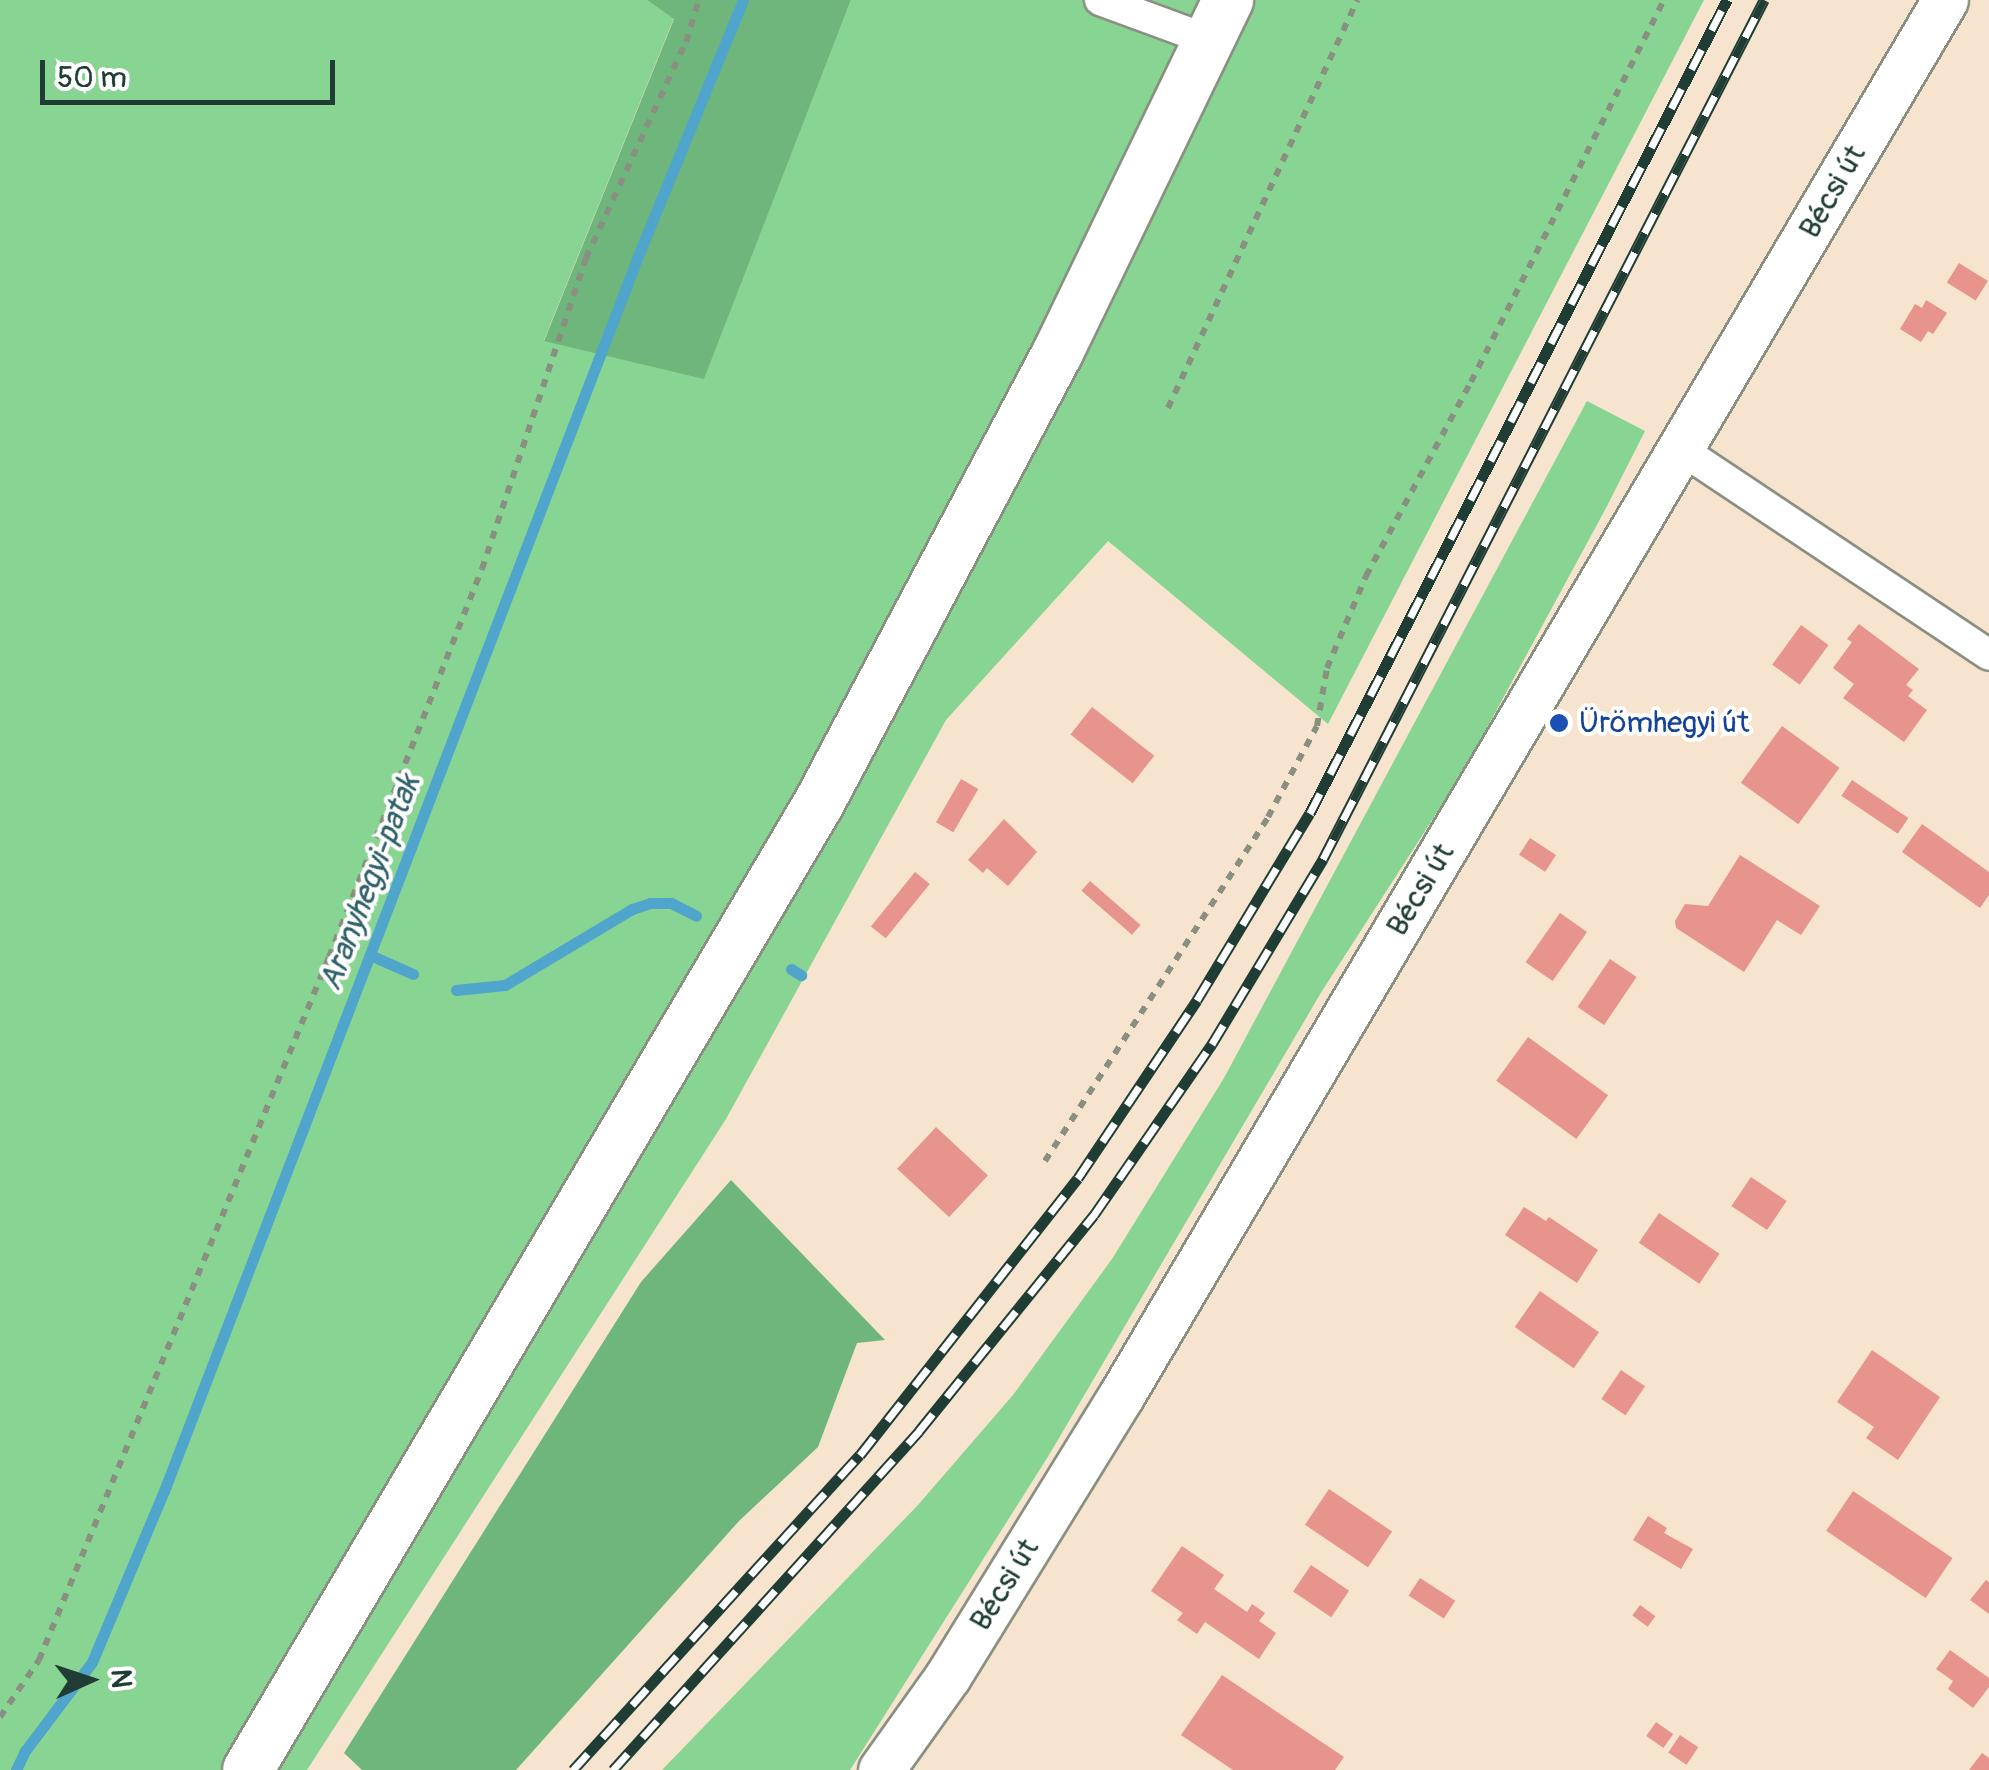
<!DOCTYPE html>
<meta charset="utf-8">
<style>
body{margin:0}
#map{position:relative;width:1989px;height:1770px;overflow:hidden;background:#f6e4ce;font-family:Pangolin,sans-serif}
div>[style]{position:absolute}
[style*='--x']{left:calc(var(--x)*1px);top:calc(var(--y)*1px);width:calc(var(--w)*1px);rotate:calc(var(--a)*1deg)}
.green>*{inset:0;background:#88d492}
.forest>*{inset:0;background:#6eb67c}
.stream>*{height:11px;margin:-5.5px;padding:0 5.5px;transform-origin:5.5px;border-radius:5.5px;background:#4fa5cc}
.building>*{inset:0;background:#e6948c;transform-origin:0 0}
.path>*{height:6px;margin-top:-3px;transform-origin:0;background:repeating-linear-gradient(90deg,#8a9081 0 8px,transparent 0 16px)}
.roads{filter:drop-shadow(2px 0 #8a9081) drop-shadow(-2px 0 #8a9081) drop-shadow(0 2px #8a9081) drop-shadow(0 -2px #8a9081)}
.street>*{height:30px;margin:-15px;padding:0 15px;transform-origin:15px;border-radius:15px;background:#fff}
.secondary>*{height:45px;margin:-22.5px;padding:0 22.5px;transform-origin:22.5px;border-radius:22.5px;background:#fff}
.primary>*{height:50px;margin:-25px;padding:0 25px;transform-origin:25px;border-radius:25px;background:#fff}
.rail>*{height:11px;margin-top:-5.5px;transform-origin:0;background:repeating-linear-gradient(90deg,#fff 0 22px,#1f3d34 0 44px);box-sizing:border-box;border-block:2px solid #1f3d34}
.dots>*{width:28px;height:28px;translate:-50% -50%;box-sizing:border-box;border:5px solid #fff;border-radius:50%}
span{translate:-50% -50%;white-space:nowrap;text-align:center;line-height:1.15;-webkit-text-stroke:8px #fff;paint-order:stroke}
.street-label{font-size:30px;color:#1f3d34}
.transit-label{font-size:30px;color:#164399}
.left{translate:0 -50%;text-align:left}
.water-label{font-size:32px;color:#306169;font-style:italic}
.north{position:absolute;left:40px;top:1630px;width:100px;height:100px;-webkit-text-stroke:8px #fff;paint-order:stroke;rotate:87deg;font-size:28px;font-weight:700;line-height:40px;text-align:center;color:#1f3d34}
.north::after{content:'';display:block;margin:auto;width:35px;height:45px;background:#1f3d34;clip-path:polygon(50% 0,100% 100%,50% 72%,0 100%)}
.scale{position:absolute;left:40px;top:60px;width:295px;height:45px;box-sizing:border-box;border:5px solid #1f3d34;border-top:0;padding-left:12px;font-size:30px;line-height:35px;white-space:nowrap;color:#1f3d34;-webkit-text-stroke:8px #fff;paint-order:stroke}
</style>
<div id="map">
<div class="green">
<i style="clip-path:polygon(0 0,647px 0,674px 18px,544px 340px,704px 378px,851px 0,1704px 0,1328px 724px,1108px 541px,946px 720px,726px 1119px,307px 1770px,0 1770px)"></i>
<i style="clip-path:polygon(1587px 401px,1645px 431px,1606px 508px,1463px 772px,1322px 991px,1049px 1455px,850px 1770px,662px 1770px,918px 1505px,1013px 1395px,1112px 1259px,1224px 1078px)"></i>
</div>
<div class="forest">
<i style="clip-path:polygon(647px 0,851px 0,704px 379px,544px 341px,674px 19px)"></i>
<i style="clip-path:polygon(731px 1180px,885px 1340px,857px 1343px,818px 1447px,739px 1521px,516px 1770px,362px 1770px,344px 1753px,641px 1282px)"></i>
</div>
<div class="stream">
<i style="--x:370;--y:955;--w:47;--a:23.8"></i>
<i style="--x:791;--y:969;--w:12;--a:31"></i>
<i style="--x:456;--y:990;--w:49;--a:-5.8"></i>
<i style="--x:505;--y:985;--w:148;--a:-30.9"></i>
<i style="--x:632;--y:909;--w:19;--a:-18"></i>
<i style="--x:650;--y:903;--w:21;--a:0"></i>
<i style="--x:671;--y:903;--w:28;--a:27"></i>
<i style="--x:16;--y:1770;--w:21;--a:-65"></i>
<i style="--x:25;--y:1751;--w:111;--a:-53"></i>
<i style="--x:92;--y:1662;--w:186;--a:-67.2"></i>
<i style="--x:164;--y:1491;--w:1323;--a:-69"></i>
<i style="--x:638;--y:256;--w:277;--a:-67.7"></i>
</div>
<div class="building">
<i style="left:1959px;top:263px;width:34px;height:23px;rotate:32deg"></i>
<i style="clip-path:polygon(1926px 300px,1947px 313px,1933px 334px,1928px 331px,1921px 342px,1900px 329px,1915px 304px,1922px 308px)"></i>
<i style="clip-path:polygon(1859px 624px,1919px 669px,1906px 685px,1913px 690px,1908px 696px,1927px 710px,1904px 742px,1843px 698px,1854px 684px,1833px 668px,1852px 642px,1847px 639px)"></i>
<i style="left:1801px;top:625px;width:34px;height:49px;rotate:36deg"></i>
<i style="left:1092px;top:707px;width:79px;height:35px;rotate:38deg"></i>
<i style="left:1782px;top:726px;width:71px;height:70px;rotate:36deg"></i>
<i style="left:961px;top:779px;width:20px;height:50px;rotate:30deg"></i>
<i style="left:1852px;top:780px;width:68px;height:19px;rotate:34deg"></i>
<i style="clip-path:polygon(1004px 819px,1037px 852px,1008px 886px,987px 868px,983px 873px,968px 860px)"></i>
<i style="clip-path:polygon(1922px 824px,1989px 872px,1989px 895px,1980px 908px,1902px 852px)"></i>
<i style="left:1530px;top:838px;width:31px;height:20px;rotate:33deg"></i>
<i style="clip-path:polygon(1740px 855px,1820px 906px,1801px 935px,1777px 920px,1744px 972px,1676px 928px,1675px 921px,1685px 904px,1708px 906px)"></i>
<i style="left:915px;top:872px;width:19px;height:70px;rotate:39deg"></i>
<i style="left:1090px;top:881px;width:67px;height:13px;rotate:41deg"></i>
<i style="left:1560px;top:913px;width:33px;height:60px;rotate:35deg"></i>
<i style="left:1610px;top:959px;width:32px;height:58px;rotate:34deg"></i>
<i style="left:1528px;top:1037px;width:99px;height:54px;rotate:36deg"></i>
<i style="left:936px;top:1127px;width:71px;height:57px;rotate:43deg"></i>
<i style="left:1751px;top:1177px;width:43px;height:35px;rotate:34deg"></i>
<i style="clip-path:polygon(1524px 1207px,1546px 1221px,1549px 1217px,1598px 1250px,1577px 1283px,1505px 1235px)"></i>
<i style="left:1659px;top:1213px;width:73px;height:36px;rotate:34deg"></i>
<i style="left:1540px;top:1291px;width:72px;height:44px;rotate:35deg"></i>
<i style="clip-path:polygon(1872px 1350px,1940px 1397px,1898px 1460px,1866px 1438px,1874px 1427px,1837px 1402px)"></i>
<i style="left:1621px;top:1370px;width:29px;height:35px;rotate:34deg"></i>
<i style="left:1329px;top:1489px;width:76px;height:43px;rotate:34deg"></i>
<i style="left:1853px;top:1491px;width:120px;height:48px;rotate:34deg"></i>
<i style="clip-path:polygon(1648px 1516px,1667px 1528px,1664px 1533px,1693px 1549px,1681px 1569px,1633px 1540px)"></i>
<i style="clip-path:polygon(1182px 1546px,1224px 1575px,1214px 1589px,1247px 1612px,1252px 1604px,1265px 1613px,1259px 1621px,1276px 1633px,1259px 1659px,1205px 1622px,1197px 1634px,1177px 1620px,1183px 1613px,1151px 1591px)"></i>
<i style="left:1311px;top:1565px;width:46px;height:32px;rotate:34deg"></i>
<i style="left:1420px;top:1578px;width:42px;height:21px;rotate:33deg"></i>
<i style="clip-path:polygon(1986px 1580px,1989px 1582px,1989px 1614px,1970px 1600px)"></i>
<i style="left:1640px;top:1605px;width:19px;height:13px;rotate:36deg"></i>
<i style="clip-path:polygon(1950px 1650px,1989px 1678px,1989px 1687px,1973px 1708px,1948px 1689px,1953px 1681px,1936px 1669px)"></i>
<i style="clip-path:polygon(1222px 1675px,1344px 1757px,1335px 1770px,1233px 1770px,1181px 1735px)"></i>
<i style="left:1656px;top:1722px;width:21px;height:17px;rotate:35deg"></i>
<i style="left:1680px;top:1735px;width:22px;height:21px;rotate:34deg"></i>
<i style="clip-path:polygon(1982px 1753px,1989px 1758px,1989px 1770px,1969px 1770px)"></i>
</div>
<div class="path">
<i style="--x:1168;--y:408;--w:450;--a:-65.1"></i>
<i style="--x:1045;--y:1161;--w:410;--a:-57"></i>
<i style="--x:1268;--y:817;--w:103;--a:-61.7"></i>
<i style="--x:1317;--y:726;--w:59;--a:-80.2"></i>
<i style="--x:1327;--y:668;--w:100;--a:-67"></i>
<i style="--x:1366;--y:576;--w:221;--a:-61.6"></i>
<i style="--x:1471;--y:382;--w:428;--a:-63.2"></i>
<i style="--x:0;--y:1717;--w:69;--a:-55.6"></i>
<i style="--x:39;--y:1660;--w:760;--a:-67.58"></i>
<i style="--x:329;--y:957;--w:417;--a:-68.5"></i>
<i style="--x:482;--y:569;--w:328;--a:-71.5"></i>
<i style="--x:586;--y:258;--w:238;--a:-65.2"></i>
<i style="--x:686;--y:42;--w:44;--a:-72.8"></i>
</div>
<div class="roads">
<div class="street">
<i style="--x:1100;--y:0;--w:116;--a:20.2"></i>
<i style="--x:1682;--y:450;--w:369;--a:33.7"></i>
</div>
<div class="secondary">
<i style="--x:881;--y:1770;--w:115;--a:-54.5"></i>
<i style="--x:948;--y:1676;--w:329;--a:-58.3"></i>
<i style="--x:1121;--y:1396;--w:1621;--a:-59.45"></i>
</div>
<div class="primary">
<i style="--x:248;--y:1770;--w:1123;--a:-59.44"></i>
<i style="--x:819;--y:803;--w:510;--a:-62.08"></i>
<i style="--x:1058;--y:352;--w:391;--a:-64.2"></i>
</div>
</div>
<div class="rail">
<i style="--x:573;--y:1770;--w:426;--a:-47.7"></i>
<i style="--x:860;--y:1455;--w:352;--a:-51.8"></i>
<i style="--x:1078;--y:1178;--w:214;--a:-56.2"></i>
<i style="--x:1197;--y:1000;--w:218;--a:-58.9"></i>
<i style="--x:1310;--y:813;--w:914;--a:-62.85"></i>
<i style="--x:613;--y:1770;--w:457;--a:-47.9"></i>
<i style="--x:919;--y:1431;--w:278;--a:-51"></i>
<i style="--x:1094;--y:1215;--w:208;--a:-55.4"></i>
<i style="--x:1212;--y:1044;--w:216;--a:-59"></i>
<i style="--x:1323;--y:859;--w:966;--a:-62.82"></i>
</div>
<div class="dots">
<i style="left:1559px;top:723px;background:#1a4fb4"></i>
</div>
<div class="street-label">
<span style="left:1833px;top:192px;rotate:-60deg">Bécsi út</span>
<span style="left:1421px;top:890px;rotate:-59deg">Bécsi út</span>
<span style="left:1005px;top:1585px;rotate:-58deg">Bécsi út</span>
</div>
<div class="transit-label">
<span class="left" style="left:1579px;top:723px">Ürömhegyi út</span>
</div>
<div class="water-label">
<span style="left:370px;top:883px;rotate:-69deg">Aranyhegyi-patak</span>
</div>
<div class="north">N</div>
<div class="scale">50 m</div>
</div>
